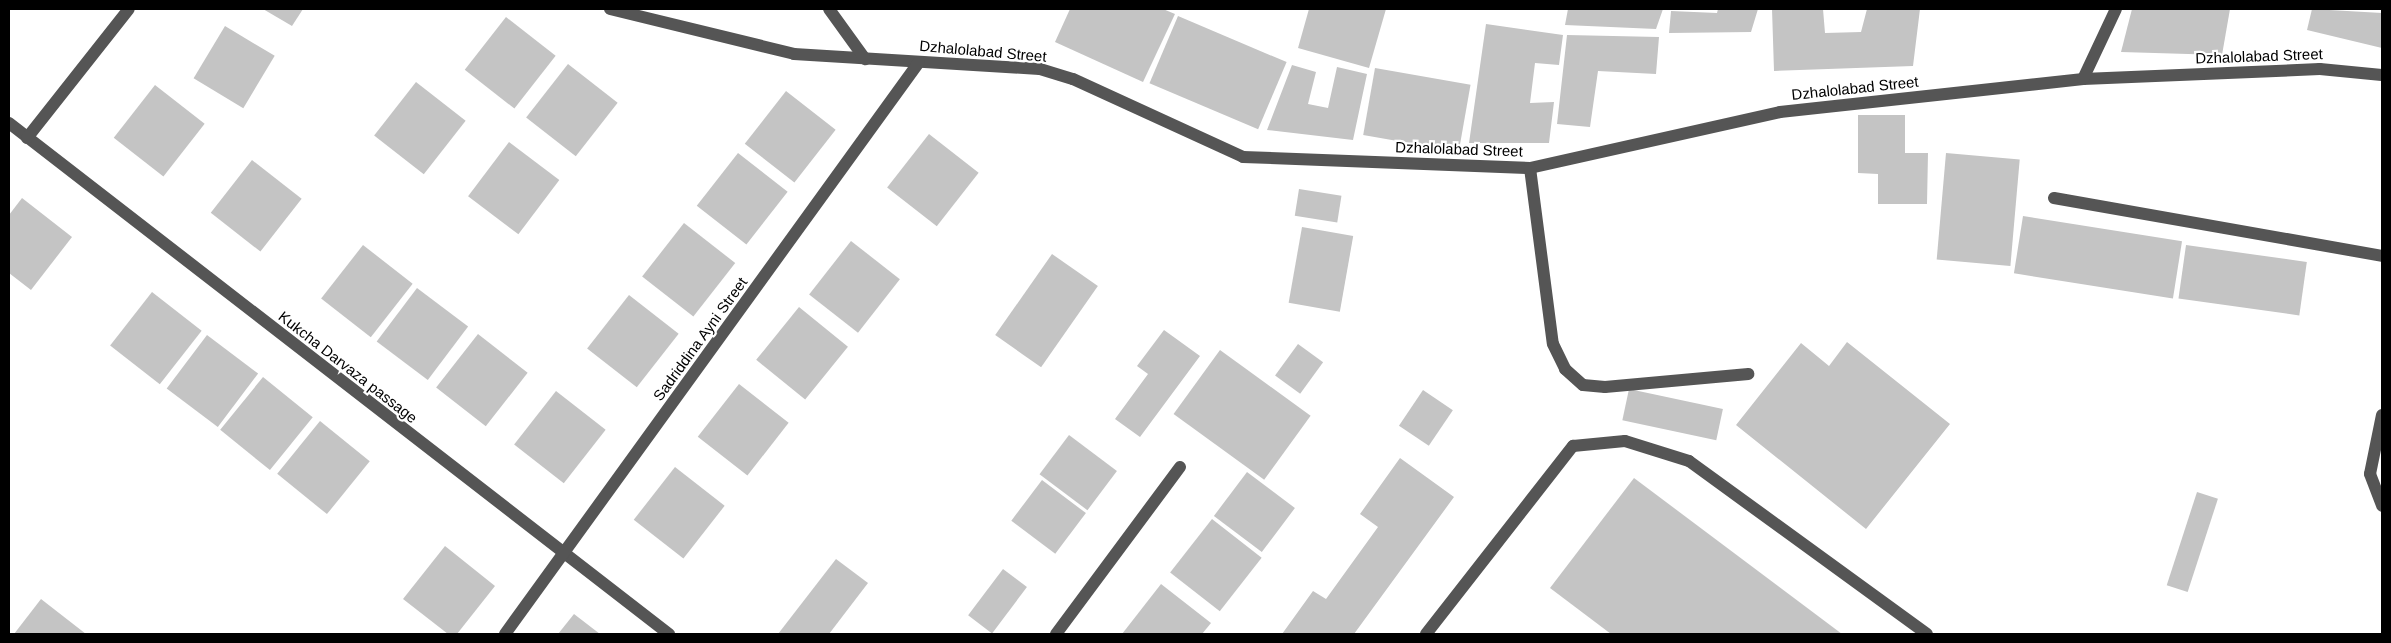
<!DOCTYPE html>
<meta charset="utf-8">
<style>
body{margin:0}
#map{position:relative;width:2391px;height:643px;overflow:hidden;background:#fff;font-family:Helvetica,sans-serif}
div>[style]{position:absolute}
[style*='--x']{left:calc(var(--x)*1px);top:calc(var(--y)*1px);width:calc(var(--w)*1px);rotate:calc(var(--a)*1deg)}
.building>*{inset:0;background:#c4c4c4;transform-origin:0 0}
.minor>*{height:12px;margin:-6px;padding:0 6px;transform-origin:6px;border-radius:6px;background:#555}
span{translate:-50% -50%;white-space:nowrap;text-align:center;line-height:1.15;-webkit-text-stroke:4.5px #fff;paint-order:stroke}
.street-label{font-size:15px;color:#000}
.frame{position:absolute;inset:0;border:10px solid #000;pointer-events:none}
</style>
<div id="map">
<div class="building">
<i style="clip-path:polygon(263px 9px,303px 9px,292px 26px)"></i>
<i style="clip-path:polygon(1070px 9px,1163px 9px,1175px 14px,1143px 82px,1055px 42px)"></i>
<i style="clip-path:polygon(1309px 9px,1386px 9px,1369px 68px,1298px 48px)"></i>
<i style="clip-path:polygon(1568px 9px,1663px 9px,1656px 29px,1565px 25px)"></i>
<i style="clip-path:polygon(1718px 9px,1758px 9px,1751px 32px,1669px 33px,1671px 11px,1717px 13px)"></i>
<i style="clip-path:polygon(1772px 9px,1823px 9px,1825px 33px,1861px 32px,1867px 9px,1920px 9px,1913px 66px,1774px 71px)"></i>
<i style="clip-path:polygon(2132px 9px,2230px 9px,2222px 55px,2121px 52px)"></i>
<i style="clip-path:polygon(2312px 9px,2382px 13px,2382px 48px,2307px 30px)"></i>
<i style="left:1178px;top:16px;width:118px;height:73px;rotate:23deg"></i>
<i style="left:506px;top:17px;width:63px;height:67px;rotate:38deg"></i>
<i style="clip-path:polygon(1486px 24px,1563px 35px,1559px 65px,1535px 63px,1530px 103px,1554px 102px,1549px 143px,1469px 143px)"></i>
<i style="left:225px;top:26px;width:58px;height:61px;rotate:31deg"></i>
<i style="clip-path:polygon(1567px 35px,1659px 37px,1656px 74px,1598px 71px,1590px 127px,1557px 124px)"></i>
<i style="left:568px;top:64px;width:63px;height:68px;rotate:38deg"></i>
<i style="clip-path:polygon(1292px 65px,1316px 72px,1308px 104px,1328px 108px,1337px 67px,1367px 74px,1353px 140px,1267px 130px)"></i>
<i style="left:1375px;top:68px;width:97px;height:68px;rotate:10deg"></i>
<i style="left:416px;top:82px;width:63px;height:68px;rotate:38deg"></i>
<i style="left:155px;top:85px;width:63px;height:67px;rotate:38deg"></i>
<i style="left:786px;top:91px;width:63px;height:67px;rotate:38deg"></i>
<i style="clip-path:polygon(1858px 115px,1905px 115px,1905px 153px,1928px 153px,1927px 204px,1878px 204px,1878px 174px,1858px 173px)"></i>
<i style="left:929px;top:134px;width:63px;height:68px;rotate:38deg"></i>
<i style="left:509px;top:142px;width:63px;height:68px;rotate:37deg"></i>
<i style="left:738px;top:153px;width:63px;height:67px;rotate:38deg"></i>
<i style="left:1946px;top:153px;width:74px;height:107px;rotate:5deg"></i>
<i style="left:252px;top:160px;width:63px;height:67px;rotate:38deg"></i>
<i style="left:1299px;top:189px;width:43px;height:27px;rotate:9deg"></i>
<i style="clip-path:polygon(22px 198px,72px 237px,31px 290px,9px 273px,9px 215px)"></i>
<i style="left:2023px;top:216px;width:161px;height:58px;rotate:9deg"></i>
<i style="left:684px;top:223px;width:65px;height:68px;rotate:38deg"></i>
<i style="left:1302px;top:227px;width:52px;height:77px;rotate:10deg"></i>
<i style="left:851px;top:241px;width:62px;height:68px;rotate:38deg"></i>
<i style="left:363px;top:245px;width:63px;height:68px;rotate:38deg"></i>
<i style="left:2186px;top:245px;width:122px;height:54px;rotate:8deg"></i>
<i style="left:1052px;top:254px;width:56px;height:99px;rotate:35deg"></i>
<i style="left:417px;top:288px;width:64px;height:67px;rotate:37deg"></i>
<i style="left:152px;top:292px;width:63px;height:68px;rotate:38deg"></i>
<i style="left:629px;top:295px;width:63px;height:68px;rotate:38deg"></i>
<i style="left:799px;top:307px;width:63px;height:68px;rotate:39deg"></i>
<i style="clip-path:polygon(1164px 330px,1200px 356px,1140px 437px,1115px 419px,1148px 374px,1137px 366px)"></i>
<i style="left:478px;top:334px;width:63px;height:68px;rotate:38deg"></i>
<i style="left:207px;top:335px;width:64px;height:67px;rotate:37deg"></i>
<i style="clip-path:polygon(1847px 342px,1950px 424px,1866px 529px,1736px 425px,1801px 343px,1829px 366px)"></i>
<i style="left:1298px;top:344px;width:31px;height:39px;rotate:36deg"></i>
<i style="left:1220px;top:350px;width:112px;height:79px;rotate:36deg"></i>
<i style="left:263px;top:377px;width:64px;height:68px;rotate:39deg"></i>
<i style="left:739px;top:384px;width:63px;height:67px;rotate:38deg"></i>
<i style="left:1629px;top:389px;width:96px;height:32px;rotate:12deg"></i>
<i style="left:1423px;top:390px;width:36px;height:43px;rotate:34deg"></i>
<i style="left:556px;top:391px;width:63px;height:68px;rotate:38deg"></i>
<i style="left:320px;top:421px;width:64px;height:68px;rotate:39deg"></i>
<i style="left:1069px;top:435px;width:60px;height:49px;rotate:37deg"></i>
<i style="clip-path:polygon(1400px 458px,1454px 497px,1354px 634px,1282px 634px,1313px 591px,1326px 599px,1378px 527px,1360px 514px)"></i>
<i style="left:675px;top:467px;width:63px;height:67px;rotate:38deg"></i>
<i style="left:1247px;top:472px;width:60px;height:55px;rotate:37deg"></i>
<i style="clip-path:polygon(1634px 478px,1842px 634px,1611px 634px,1550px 588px)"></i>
<i style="left:1042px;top:480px;width:55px;height:51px;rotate:37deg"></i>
<i style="left:2197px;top:492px;width:22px;height:98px;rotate:18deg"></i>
<i style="left:1212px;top:519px;width:63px;height:68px;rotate:38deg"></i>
<i style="clip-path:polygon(445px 546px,495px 586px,457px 634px,448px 634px,403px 599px)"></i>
<i style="clip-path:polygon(836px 559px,868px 583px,829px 634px,778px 634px)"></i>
<i style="left:1003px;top:569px;width:30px;height:58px;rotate:37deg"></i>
<i style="clip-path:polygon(1161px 584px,1211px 623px,1202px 634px,1122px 634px)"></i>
<i style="clip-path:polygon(41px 599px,86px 634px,14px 634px)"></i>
<i style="clip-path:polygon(574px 614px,600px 634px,558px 634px)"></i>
</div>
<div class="minor">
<i style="--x:610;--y:9;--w:189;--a:13.7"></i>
<i style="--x:794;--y:54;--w:246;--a:3.5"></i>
<i style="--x:1040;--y:69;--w:34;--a:17"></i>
<i style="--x:1073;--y:79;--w:187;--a:24.6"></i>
<i style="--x:1243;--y:157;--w:287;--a:2.2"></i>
<i style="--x:1530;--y:168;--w:256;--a:-12.6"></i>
<i style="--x:1780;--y:112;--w:305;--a:-6.2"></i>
<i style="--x:2083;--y:79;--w:237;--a:-2.4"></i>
<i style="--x:2320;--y:69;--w:62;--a:5.5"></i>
<i style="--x:829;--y:9;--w:62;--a:54.2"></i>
<i style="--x:2083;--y:79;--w:77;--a:-64.8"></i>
<i style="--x:9;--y:123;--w:835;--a:37.75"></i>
<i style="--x:27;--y:138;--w:164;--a:-51.7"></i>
<i style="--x:1530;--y:168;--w:177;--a:82.6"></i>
<i style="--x:1553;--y:344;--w:28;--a:64"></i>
<i style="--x:1565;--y:369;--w:24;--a:42"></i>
<i style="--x:1583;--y:385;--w:22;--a:5"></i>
<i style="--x:1605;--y:387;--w:144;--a:-5.2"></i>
<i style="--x:2054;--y:198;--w:333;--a:10"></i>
<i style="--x:2382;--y:415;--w:60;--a:101.5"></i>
<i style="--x:2370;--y:474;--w:34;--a:69"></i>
<i style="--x:505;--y:634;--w:706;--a:-54.1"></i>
<i style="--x:1056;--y:634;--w:208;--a:-53.4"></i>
<i style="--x:1426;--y:634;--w:239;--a:-52"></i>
<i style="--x:1573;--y:446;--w:52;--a:-5.5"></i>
<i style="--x:1625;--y:441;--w:67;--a:17.4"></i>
<i style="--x:1689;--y:461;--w:294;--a:36"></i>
</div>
<div class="street-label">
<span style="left:983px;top:51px;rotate:5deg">Dzhalolаbad Street</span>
<span style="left:2259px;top:56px;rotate:-2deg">Dzhalolаbad Street</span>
<span style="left:1855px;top:88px;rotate:-6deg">Dzhalolаbad Street</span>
<span style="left:1459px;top:149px;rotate:2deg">Dzhalolаbad Street</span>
<span style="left:700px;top:339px;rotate:-54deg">Sadriddina Ayni Street</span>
<span style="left:348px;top:367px;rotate:38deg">Kukcha Darvaza passage</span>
</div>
<div class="frame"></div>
</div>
